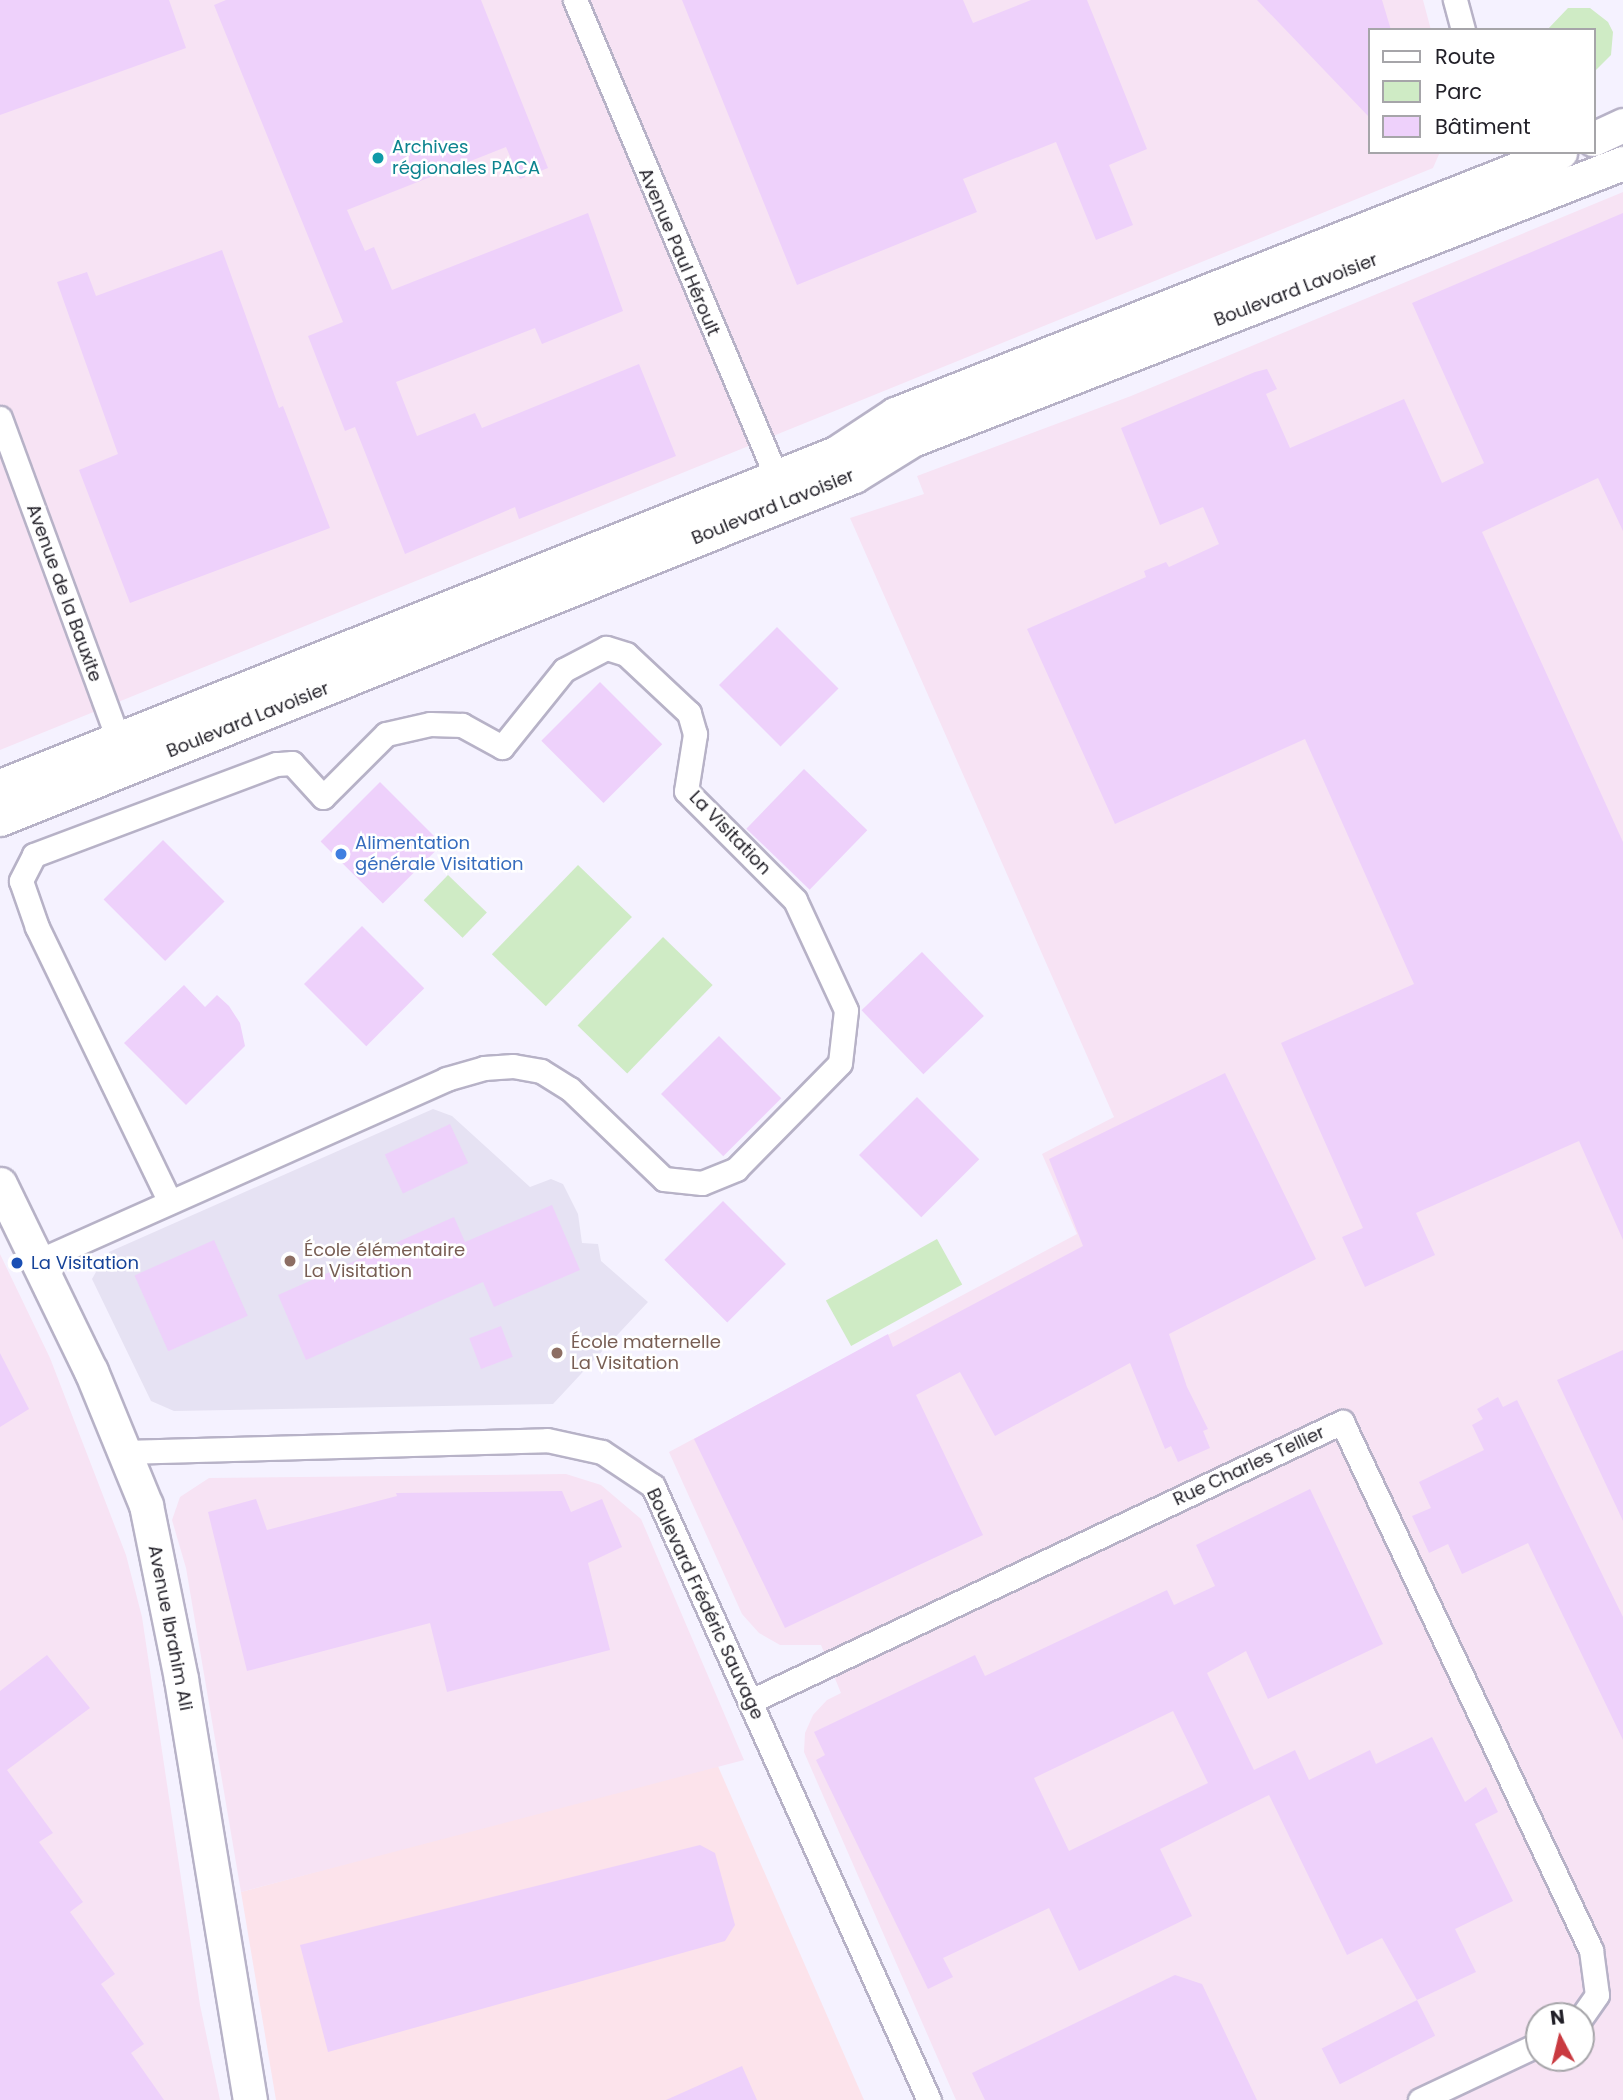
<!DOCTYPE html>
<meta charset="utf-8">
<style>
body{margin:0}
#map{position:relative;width:1623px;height:2100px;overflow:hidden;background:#f5f2ff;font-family:Poppins,sans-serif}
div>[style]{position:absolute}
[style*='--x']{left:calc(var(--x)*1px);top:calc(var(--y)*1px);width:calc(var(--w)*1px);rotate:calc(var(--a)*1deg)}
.commercial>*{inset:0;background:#fce3eb}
.industrial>*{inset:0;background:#f7e3f4}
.built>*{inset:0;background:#e6e2f3}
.green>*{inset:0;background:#cfebc5;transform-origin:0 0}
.building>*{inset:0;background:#eed1fb;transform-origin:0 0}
.roads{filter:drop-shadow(2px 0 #b7b2c7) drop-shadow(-2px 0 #b7b2c7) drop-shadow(0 2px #b7b2c7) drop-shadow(0 -2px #b7b2c7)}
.street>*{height:23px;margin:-11.5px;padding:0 11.5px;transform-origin:11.5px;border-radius:11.5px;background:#fff}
.secondary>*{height:33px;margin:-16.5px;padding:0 16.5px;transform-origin:16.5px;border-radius:16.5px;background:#fff}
.dots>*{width:19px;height:19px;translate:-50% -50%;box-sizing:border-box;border:4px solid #fff;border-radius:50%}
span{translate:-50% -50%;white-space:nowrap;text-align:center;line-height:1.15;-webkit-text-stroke:5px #fff;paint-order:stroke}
.culture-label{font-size:18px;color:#0d838f}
.left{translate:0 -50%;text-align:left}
.street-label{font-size:18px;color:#211f27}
.shop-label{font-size:18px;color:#366cbe}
.education-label{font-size:18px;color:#785e54}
.transit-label{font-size:18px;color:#164399}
.legend{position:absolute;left:1368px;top:28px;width:228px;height:126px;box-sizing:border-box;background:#fff;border:2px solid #a6a5a9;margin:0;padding:9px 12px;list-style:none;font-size:21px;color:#211f27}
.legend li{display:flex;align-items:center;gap:14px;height:35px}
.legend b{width:35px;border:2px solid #a6a5a9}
.north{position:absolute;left:1525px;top:2002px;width:70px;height:70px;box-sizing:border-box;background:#fff;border:2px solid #a6a5a9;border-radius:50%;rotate:353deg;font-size:19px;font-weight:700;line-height:28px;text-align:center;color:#211f27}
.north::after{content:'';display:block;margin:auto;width:24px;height:32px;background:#c93a40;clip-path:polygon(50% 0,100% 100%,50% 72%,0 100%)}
</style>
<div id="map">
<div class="commercial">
<i style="clip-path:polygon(717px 1764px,864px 2100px,276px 2100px,241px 1892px)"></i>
</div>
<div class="industrial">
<i style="clip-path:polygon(0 0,1423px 0,1431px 30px,1369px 30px,1369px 152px,1440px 152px,1433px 168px,0 750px)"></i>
<i style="clip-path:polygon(evenodd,1623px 192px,1623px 2100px,956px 2100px,804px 1752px,805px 1733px,813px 1715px,827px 1700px,841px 1693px,821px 1645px,780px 1645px,759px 1633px,742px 1614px,669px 1452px,1077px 1234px,1042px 1154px,1114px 1117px,850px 518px,924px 494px,917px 476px,1131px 396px,1623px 192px,1539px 2016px,1581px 2016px,1581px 2058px,1539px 2058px,1539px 2016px)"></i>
<i style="clip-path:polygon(0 1254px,50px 1358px,126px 1555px,142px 1617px,200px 2005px,220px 2100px,0 2100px)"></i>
<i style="clip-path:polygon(566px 1474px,601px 1485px,641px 1519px,744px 1760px,241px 1892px,186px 1568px,172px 1520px,180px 1497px,209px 1478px)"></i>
</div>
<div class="built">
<i style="clip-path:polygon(433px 1109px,452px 1116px,530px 1187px,551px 1179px,563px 1184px,578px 1214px,582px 1243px,598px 1244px,601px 1261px,648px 1302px,553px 1404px,174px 1411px,151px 1401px,92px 1279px,101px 1263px,111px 1259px,109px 1252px)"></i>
</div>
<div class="green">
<i style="clip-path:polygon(1568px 8px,1590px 8px,1608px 22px,1613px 32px,1611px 55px,1595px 71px,1593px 30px,1547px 30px)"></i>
<i style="left:578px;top:865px;width:75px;height:124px;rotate:44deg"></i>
<i style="left:448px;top:875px;width:54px;height:35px;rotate:44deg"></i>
<i style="left:663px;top:937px;width:69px;height:123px;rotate:44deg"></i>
<i style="left:937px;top:1239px;width:52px;height:127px;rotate:61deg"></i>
</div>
<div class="building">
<i style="clip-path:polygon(0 0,169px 0,186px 48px,0 115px)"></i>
<i style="clip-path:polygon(226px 0,481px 0,548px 168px,520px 179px,506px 147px,347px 210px,365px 251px,374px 247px,392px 290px,588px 213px,623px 311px,542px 344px,535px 328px,396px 382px,417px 436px,475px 413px,482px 428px,639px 364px,676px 456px,519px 519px,515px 507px,405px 554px,355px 427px,345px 431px,308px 336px,343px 322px,214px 5px)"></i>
<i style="clip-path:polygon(682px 0,963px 0,973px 23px,1031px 0,1087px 0,1147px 149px,1109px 165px,1133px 225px,1096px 240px,1056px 142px,963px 179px,977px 212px,797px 285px)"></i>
<i style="clip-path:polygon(1257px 0,1382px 0,1391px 30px,1369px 30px,1369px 117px)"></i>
<i style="clip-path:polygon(1623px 213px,1623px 531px,1598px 478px,1482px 532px,1623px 842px,1623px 1240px,1579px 1141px,1416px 1213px,1435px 1255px,1365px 1287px,1342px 1237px,1363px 1228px,1281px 1043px,1414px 984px,1305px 739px,1115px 824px,1027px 629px,1146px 577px,1144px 571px,1166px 562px,1169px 567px,1219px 544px,1203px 507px,1160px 525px,1121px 428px,1255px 372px,1267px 369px,1277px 389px,1266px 394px,1290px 448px,1404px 399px,1442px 483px,1484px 463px,1412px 303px)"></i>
<i style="clip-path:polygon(222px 250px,279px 408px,283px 406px,330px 528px,130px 603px,79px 470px,118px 454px,57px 282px,87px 272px,96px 296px)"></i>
<i style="left:777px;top:627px;width:87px;height:82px;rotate:45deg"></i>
<i style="left:600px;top:682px;width:88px;height:83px;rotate:45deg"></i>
<i style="left:804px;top:769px;width:88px;height:83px;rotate:44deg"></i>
<i style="left:380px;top:782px;width:88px;height:84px;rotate:45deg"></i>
<i style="left:163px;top:840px;width:87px;height:84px;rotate:45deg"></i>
<i style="left:362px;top:926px;width:88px;height:82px;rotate:45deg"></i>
<i style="left:922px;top:952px;width:89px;height:84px;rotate:46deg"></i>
<i style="clip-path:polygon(184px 985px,205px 1007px,217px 995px,229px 1006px,240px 1023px,245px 1046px,186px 1105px,124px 1043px)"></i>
<i style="left:719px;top:1036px;width:88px;height:82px;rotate:45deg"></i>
<i style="clip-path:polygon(1225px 1073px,1316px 1259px,1169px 1334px,1187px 1387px,1208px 1429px,1203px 1431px,1210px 1448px,1178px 1462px,1171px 1446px,1165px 1449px,1130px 1363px,995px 1436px,960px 1372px,916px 1395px,983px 1535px,785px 1628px,694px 1439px,888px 1334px,893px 1347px,1083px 1246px,1049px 1159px)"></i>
<i style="left:917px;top:1097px;width:88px;height:82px;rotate:45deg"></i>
<i style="left:450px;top:1124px;width:43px;height:72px;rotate:65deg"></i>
<i style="left:723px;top:1201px;width:89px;height:83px;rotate:45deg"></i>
<i style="clip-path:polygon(552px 1205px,580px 1270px,494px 1307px,483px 1282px,306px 1360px,278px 1295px,454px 1217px,465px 1242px)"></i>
<i style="left:214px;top:1240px;width:83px;height:87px;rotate:66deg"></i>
<i style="left:501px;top:1326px;width:33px;height:34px;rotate:69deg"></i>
<i style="clip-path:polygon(1623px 1350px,1623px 1521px,1557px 1380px)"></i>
<i style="clip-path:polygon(0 1353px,29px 1409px,0 1427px)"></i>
<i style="clip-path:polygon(1498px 1397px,1503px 1407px,1517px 1400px,1623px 1617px,1623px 1740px,1528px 1543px,1462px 1574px,1448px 1544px,1429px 1553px,1412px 1516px,1431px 1508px,1419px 1482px,1484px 1450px,1472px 1425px,1483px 1419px,1477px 1409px)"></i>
<i style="clip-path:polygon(evenodd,1310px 1489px,1383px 1644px,1268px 1699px,1246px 1651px,1207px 1673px,1254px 1770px,1295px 1750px,1309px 1780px,1370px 1750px,1376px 1764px,1432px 1737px,1465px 1802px,1486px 1787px,1498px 1812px,1475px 1824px,1513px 1901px,1455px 1929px,1476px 1972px,1417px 2000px,1382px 1938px,1347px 1955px,1269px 1795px,1160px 1849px,1192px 1916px,1079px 1971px,1049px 1908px,943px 1958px,953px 1977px,928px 1989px,816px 1760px,825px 1755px,814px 1732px,975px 1655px,985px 1676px,1167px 1590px,1174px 1605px,1215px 1586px,1196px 1545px,1310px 1489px,1173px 1711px,1208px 1783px,1069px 1851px,1034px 1778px,1173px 1711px)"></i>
<i style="clip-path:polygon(562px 1491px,571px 1512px,602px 1499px,622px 1547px,588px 1563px,610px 1650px,447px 1692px,430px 1623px,247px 1671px,208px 1512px,256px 1499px,267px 1530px,397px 1496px,396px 1493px)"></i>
<i style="clip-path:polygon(47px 1655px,90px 1708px,7px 1770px,53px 1833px,39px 1842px,83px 1902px,70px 1912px,115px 1974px,101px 1984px,144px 2044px,131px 2053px,164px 2100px,0 2100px,0 1691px)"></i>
<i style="clip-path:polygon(700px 1845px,715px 1853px,735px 1925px,725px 1941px,328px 2052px,300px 1945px)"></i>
<i style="clip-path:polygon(1175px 1975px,1202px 1984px,1257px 2100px,985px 2100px,972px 2073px)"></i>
<i style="left:1417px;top:2000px;width:40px;height:107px;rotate:63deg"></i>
<i style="clip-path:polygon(742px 2066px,757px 2100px,666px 2100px)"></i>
</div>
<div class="roads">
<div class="street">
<i style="--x:575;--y:0;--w:532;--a:67.1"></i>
<i style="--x:1455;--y:0;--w:31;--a:75"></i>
<i style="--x:0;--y:418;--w:354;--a:69.8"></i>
<i style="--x:38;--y:1261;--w:447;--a:-24"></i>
<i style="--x:446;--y:1079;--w:40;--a:-16"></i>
<i style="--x:484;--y:1068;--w:29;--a:-4"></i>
<i style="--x:513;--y:1066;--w:28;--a:10"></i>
<i style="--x:541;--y:1071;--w:34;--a:32"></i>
<i style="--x:570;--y:1089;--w:130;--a:43.8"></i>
<i style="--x:664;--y:1179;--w:38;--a:6"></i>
<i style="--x:702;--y:1183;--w:37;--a:-22"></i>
<i style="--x:736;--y:1169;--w:148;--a:-45.5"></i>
<i style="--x:840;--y:1063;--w:53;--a:-83.5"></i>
<i style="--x:846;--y:1010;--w:121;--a:-114.9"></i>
<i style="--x:795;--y:900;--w:154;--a:-135"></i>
<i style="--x:686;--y:791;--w:58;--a:-81"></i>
<i style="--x:695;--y:734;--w:22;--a:-106"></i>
<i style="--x:689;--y:713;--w:86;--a:-136.9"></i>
<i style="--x:626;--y:654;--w:21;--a:-163"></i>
<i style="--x:606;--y:648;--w:47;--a:152.4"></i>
<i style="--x:564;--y:670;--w:99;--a:128.8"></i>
<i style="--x:502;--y:747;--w:46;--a:-151.2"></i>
<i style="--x:462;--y:725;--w:32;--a:-178"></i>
<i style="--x:430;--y:724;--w:45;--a:167.2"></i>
<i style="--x:386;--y:734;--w:89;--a:135"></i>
<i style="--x:323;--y:797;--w:46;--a:-132.4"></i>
<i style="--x:292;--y:763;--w:16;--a:176"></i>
<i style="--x:276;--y:764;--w:259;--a:159.4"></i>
<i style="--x:34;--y:855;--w:29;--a:117"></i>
<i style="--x:21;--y:881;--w:49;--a:70.8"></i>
<i style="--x:37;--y:927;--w:305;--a:64.2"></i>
<i style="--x:124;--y:1452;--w:423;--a:-1.6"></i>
<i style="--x:547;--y:1440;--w:56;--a:12.3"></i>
<i style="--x:602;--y:1452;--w:61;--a:33.7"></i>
<i style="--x:653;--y:1486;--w:673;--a:65.8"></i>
<i style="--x:751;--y:1701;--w:654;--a:-25.27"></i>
<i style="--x:1342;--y:1422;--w:584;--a:64.75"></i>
<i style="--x:1591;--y:1950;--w:45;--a:82.4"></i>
<i style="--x:1597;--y:1995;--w:28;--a:125"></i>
<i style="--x:1420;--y:2100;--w:132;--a:-25.2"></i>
</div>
<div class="secondary">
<i style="--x:1593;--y:139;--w:33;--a:-25"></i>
<i style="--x:0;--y:786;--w:900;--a:-21.72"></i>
<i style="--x:836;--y:453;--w:71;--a:-33.5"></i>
<i style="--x:895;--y:414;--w:715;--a:-21.5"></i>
<i style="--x:0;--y:819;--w:920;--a:-21.88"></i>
<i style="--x:854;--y:476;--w:68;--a:-31.8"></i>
<i style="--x:912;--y:440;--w:763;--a:-21.29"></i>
<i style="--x:0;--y:1184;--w:208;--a:64.1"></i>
<i style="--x:91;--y:1371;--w:145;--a:67.7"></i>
<i style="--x:146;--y:1505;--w:177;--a:78.6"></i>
<i style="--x:181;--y:1679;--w:427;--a:80.7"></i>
</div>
</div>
<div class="dots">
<i style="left:378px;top:158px;background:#0f9aa8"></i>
<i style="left:341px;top:854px;background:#3f7fe0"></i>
<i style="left:290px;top:1261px;background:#8d6e63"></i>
<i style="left:17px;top:1263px;background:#1a4fb4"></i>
<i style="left:557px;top:1353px;background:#8d6e63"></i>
</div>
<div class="culture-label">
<span class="left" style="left:392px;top:158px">Archives<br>régionales PACA</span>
</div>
<div class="street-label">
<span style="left:679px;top:252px;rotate:67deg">Avenue Paul Héroult</span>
<span style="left:1296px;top:290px;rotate:-21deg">Boulevard Lavoisier</span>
<span style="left:773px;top:507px;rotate:-22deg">Boulevard Lavoisier</span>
<span style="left:64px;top:593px;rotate:70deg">Avenue de la Bauxite</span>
<span style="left:248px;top:720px;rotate:-22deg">Boulevard Lavoisier</span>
<span style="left:730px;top:833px;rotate:46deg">La Visitation</span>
<span style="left:1249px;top:1466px;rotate:-25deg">Rue Charles Tellier</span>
<span style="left:705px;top:1604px;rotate:65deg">Boulevard Frédéric Sauvage</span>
<span style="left:170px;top:1628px;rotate:79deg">Avenue Ibrahim Ali</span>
</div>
<div class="shop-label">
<span class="left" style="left:355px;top:854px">Alimentation<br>générale Visitation</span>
</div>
<div class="education-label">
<span class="left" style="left:304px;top:1261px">École élémentaire<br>La Visitation</span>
<span class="left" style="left:571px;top:1353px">École maternelle<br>La Visitation</span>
</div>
<div class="transit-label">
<span class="left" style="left:31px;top:1263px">La Visitation</span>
</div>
<ul class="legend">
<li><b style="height:9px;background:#fff"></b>Route</li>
<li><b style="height:19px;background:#cfebc5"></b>Parc</li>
<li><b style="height:19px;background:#eed1fb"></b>Bâtiment</li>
</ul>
<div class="north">N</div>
</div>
